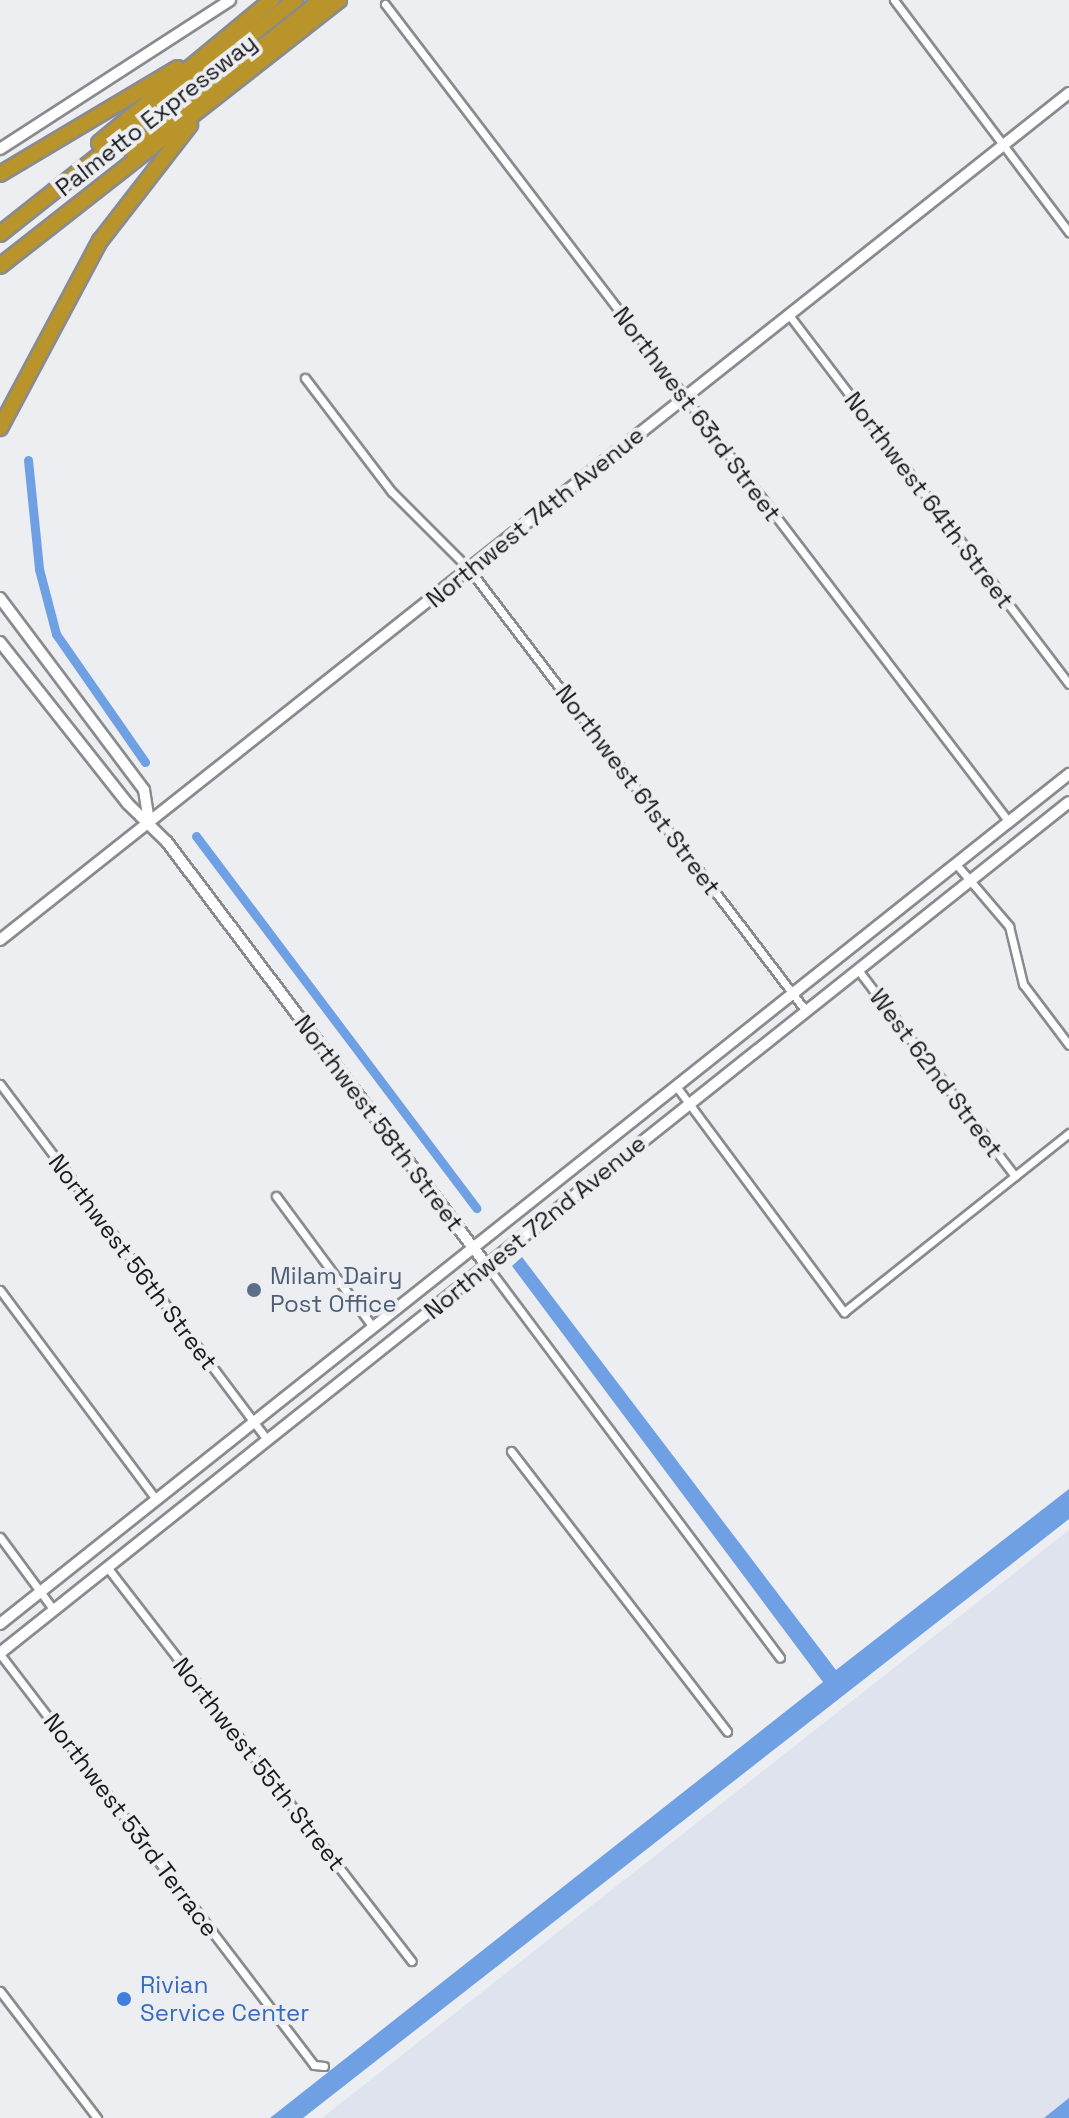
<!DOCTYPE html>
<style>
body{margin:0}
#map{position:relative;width:1069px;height:2118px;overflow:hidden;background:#eceef2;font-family:"Space Grotesk",sans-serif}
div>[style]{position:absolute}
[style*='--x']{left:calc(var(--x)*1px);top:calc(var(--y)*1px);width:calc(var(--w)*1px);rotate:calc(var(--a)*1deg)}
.built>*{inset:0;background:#dee3ee}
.water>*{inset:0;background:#6fa0e3}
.canal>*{height:9px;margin:-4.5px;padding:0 4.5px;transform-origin:4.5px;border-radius:4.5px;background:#6fa0e3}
.roads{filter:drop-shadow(2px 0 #898b8f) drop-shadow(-2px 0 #898b8f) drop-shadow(0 2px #898b8f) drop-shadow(0 -2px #898b8f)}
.street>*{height:7px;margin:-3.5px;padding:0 3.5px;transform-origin:3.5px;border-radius:3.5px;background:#fff}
.secondary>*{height:10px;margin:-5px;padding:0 5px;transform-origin:5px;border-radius:5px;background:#fff}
.highway>*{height:14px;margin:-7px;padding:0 7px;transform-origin:7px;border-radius:7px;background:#b8942a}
.dots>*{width:22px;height:22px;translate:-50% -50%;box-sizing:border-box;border:4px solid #eceef2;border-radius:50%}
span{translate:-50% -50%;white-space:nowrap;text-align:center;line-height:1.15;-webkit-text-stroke:8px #eceef2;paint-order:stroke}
.street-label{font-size:24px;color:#191a1b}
.service-label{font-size:24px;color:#4e5e75}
.left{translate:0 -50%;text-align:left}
.shop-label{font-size:24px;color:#366cbe}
</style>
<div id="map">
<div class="built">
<i style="clip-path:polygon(1069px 1530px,1069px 2118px,322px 2118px)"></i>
</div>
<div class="water">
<i style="clip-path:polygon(522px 1257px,836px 1670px,1069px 1489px,1069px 1519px,303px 2118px,270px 2118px,823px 1682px,512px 1266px)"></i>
<i style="clip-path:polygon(1069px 2098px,1069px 2118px,1044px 2118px)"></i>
</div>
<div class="canal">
<i style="--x:28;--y:460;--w:110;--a:84.2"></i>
<i style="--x:39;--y:569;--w:67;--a:75.3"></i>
<i style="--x:56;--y:634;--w:156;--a:55.2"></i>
<i style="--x:196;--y:836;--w:466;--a:53"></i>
</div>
<div class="roads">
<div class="street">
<i style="--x:894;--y:0;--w:291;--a:53"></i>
<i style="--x:385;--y:4;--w:1029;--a:52.66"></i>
<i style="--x:789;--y:315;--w:463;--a:52.8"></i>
<i style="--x:305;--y:378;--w:143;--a:52.7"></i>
<i style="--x:392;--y:492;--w:109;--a:45"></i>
<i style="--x:469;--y:569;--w:556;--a:52.68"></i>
<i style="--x:956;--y:864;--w:82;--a:49.5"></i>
<i style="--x:1009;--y:926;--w:60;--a:76.4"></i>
<i style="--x:1023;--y:984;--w:76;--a:53"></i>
<i style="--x:858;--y:970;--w:259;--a:52.7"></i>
<i style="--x:0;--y:1084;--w:445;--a:53.1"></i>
<i style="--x:676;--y:1086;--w:282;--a:53.4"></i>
<i style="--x:844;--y:1312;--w:288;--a:-38.5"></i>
<i style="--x:276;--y:1196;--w:163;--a:53.5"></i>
<i style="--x:487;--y:1266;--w:489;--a:53.2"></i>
<i style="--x:0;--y:1290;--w:261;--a:53.3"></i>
<i style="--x:511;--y:1451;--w:354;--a:52.4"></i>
<i style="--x:0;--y:1537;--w:89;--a:53.6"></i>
<i style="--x:107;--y:1567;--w:498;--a:52.3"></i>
<i style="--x:0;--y:1654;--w:517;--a:52.62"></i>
<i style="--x:314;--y:2065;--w:10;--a:6"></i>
<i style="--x:0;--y:1991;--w:160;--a:52.6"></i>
</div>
<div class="secondary">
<i style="--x:0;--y:149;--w:274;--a:-32.9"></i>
<i style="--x:0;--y:598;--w:240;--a:53.1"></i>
<i style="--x:144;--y:790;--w:30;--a:81"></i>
<i style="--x:0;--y:642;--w:206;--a:51.7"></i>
<i style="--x:128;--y:804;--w:54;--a:44.3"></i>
<i style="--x:167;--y:842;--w:531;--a:52.96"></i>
<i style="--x:0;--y:940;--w:1364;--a:-38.39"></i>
<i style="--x:0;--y:1624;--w:1366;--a:-38.49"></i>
<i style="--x:0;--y:1653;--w:1366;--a:-38.52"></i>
</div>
<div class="highway">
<i style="--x:99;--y:143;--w:224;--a:-39.6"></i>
<i style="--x:132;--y:151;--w:242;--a:-38.6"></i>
<i style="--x:0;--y:174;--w:207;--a:-30.8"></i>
<i style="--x:0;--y:234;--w:377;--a:-38.4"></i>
<i style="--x:0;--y:266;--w:431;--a:-38.1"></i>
<i style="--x:0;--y:428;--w:212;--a:-61.9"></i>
<i style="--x:100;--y:241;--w:147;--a:-52.2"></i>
</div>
</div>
<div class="dots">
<i style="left:254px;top:1290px;background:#5c6f8a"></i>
<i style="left:124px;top:1999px;background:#3f7fe0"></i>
</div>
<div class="street-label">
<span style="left:156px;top:115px;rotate:-38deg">Palmetto Expressway</span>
<span style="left:697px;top:414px;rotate:53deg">Northwest 63rd Street</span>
<span style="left:929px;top:500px;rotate:53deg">Northwest 64th Street</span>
<span style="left:535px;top:517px;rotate:-39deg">Northwest 74th Avenue</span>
<span style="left:638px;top:790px;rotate:53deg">Northwest 61st Street</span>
<span style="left:936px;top:1073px;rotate:53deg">West 62nd Street</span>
<span style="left:379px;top:1123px;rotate:53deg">Northwest 58th Street</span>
<span style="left:535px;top:1227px;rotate:-39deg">Northwest 72nd Avenue</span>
<span style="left:133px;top:1262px;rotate:53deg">Northwest 56th Street</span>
<span style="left:259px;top:1764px;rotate:52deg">Northwest 55th Street</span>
<span style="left:131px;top:1825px;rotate:53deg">Northwest 53rd Terrace</span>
</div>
<div class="service-label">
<span class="left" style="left:270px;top:1290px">Milam Dairy<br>Post Office</span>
</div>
<div class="shop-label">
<span class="left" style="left:140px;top:1999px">Rivian<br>Service Center</span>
</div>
</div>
